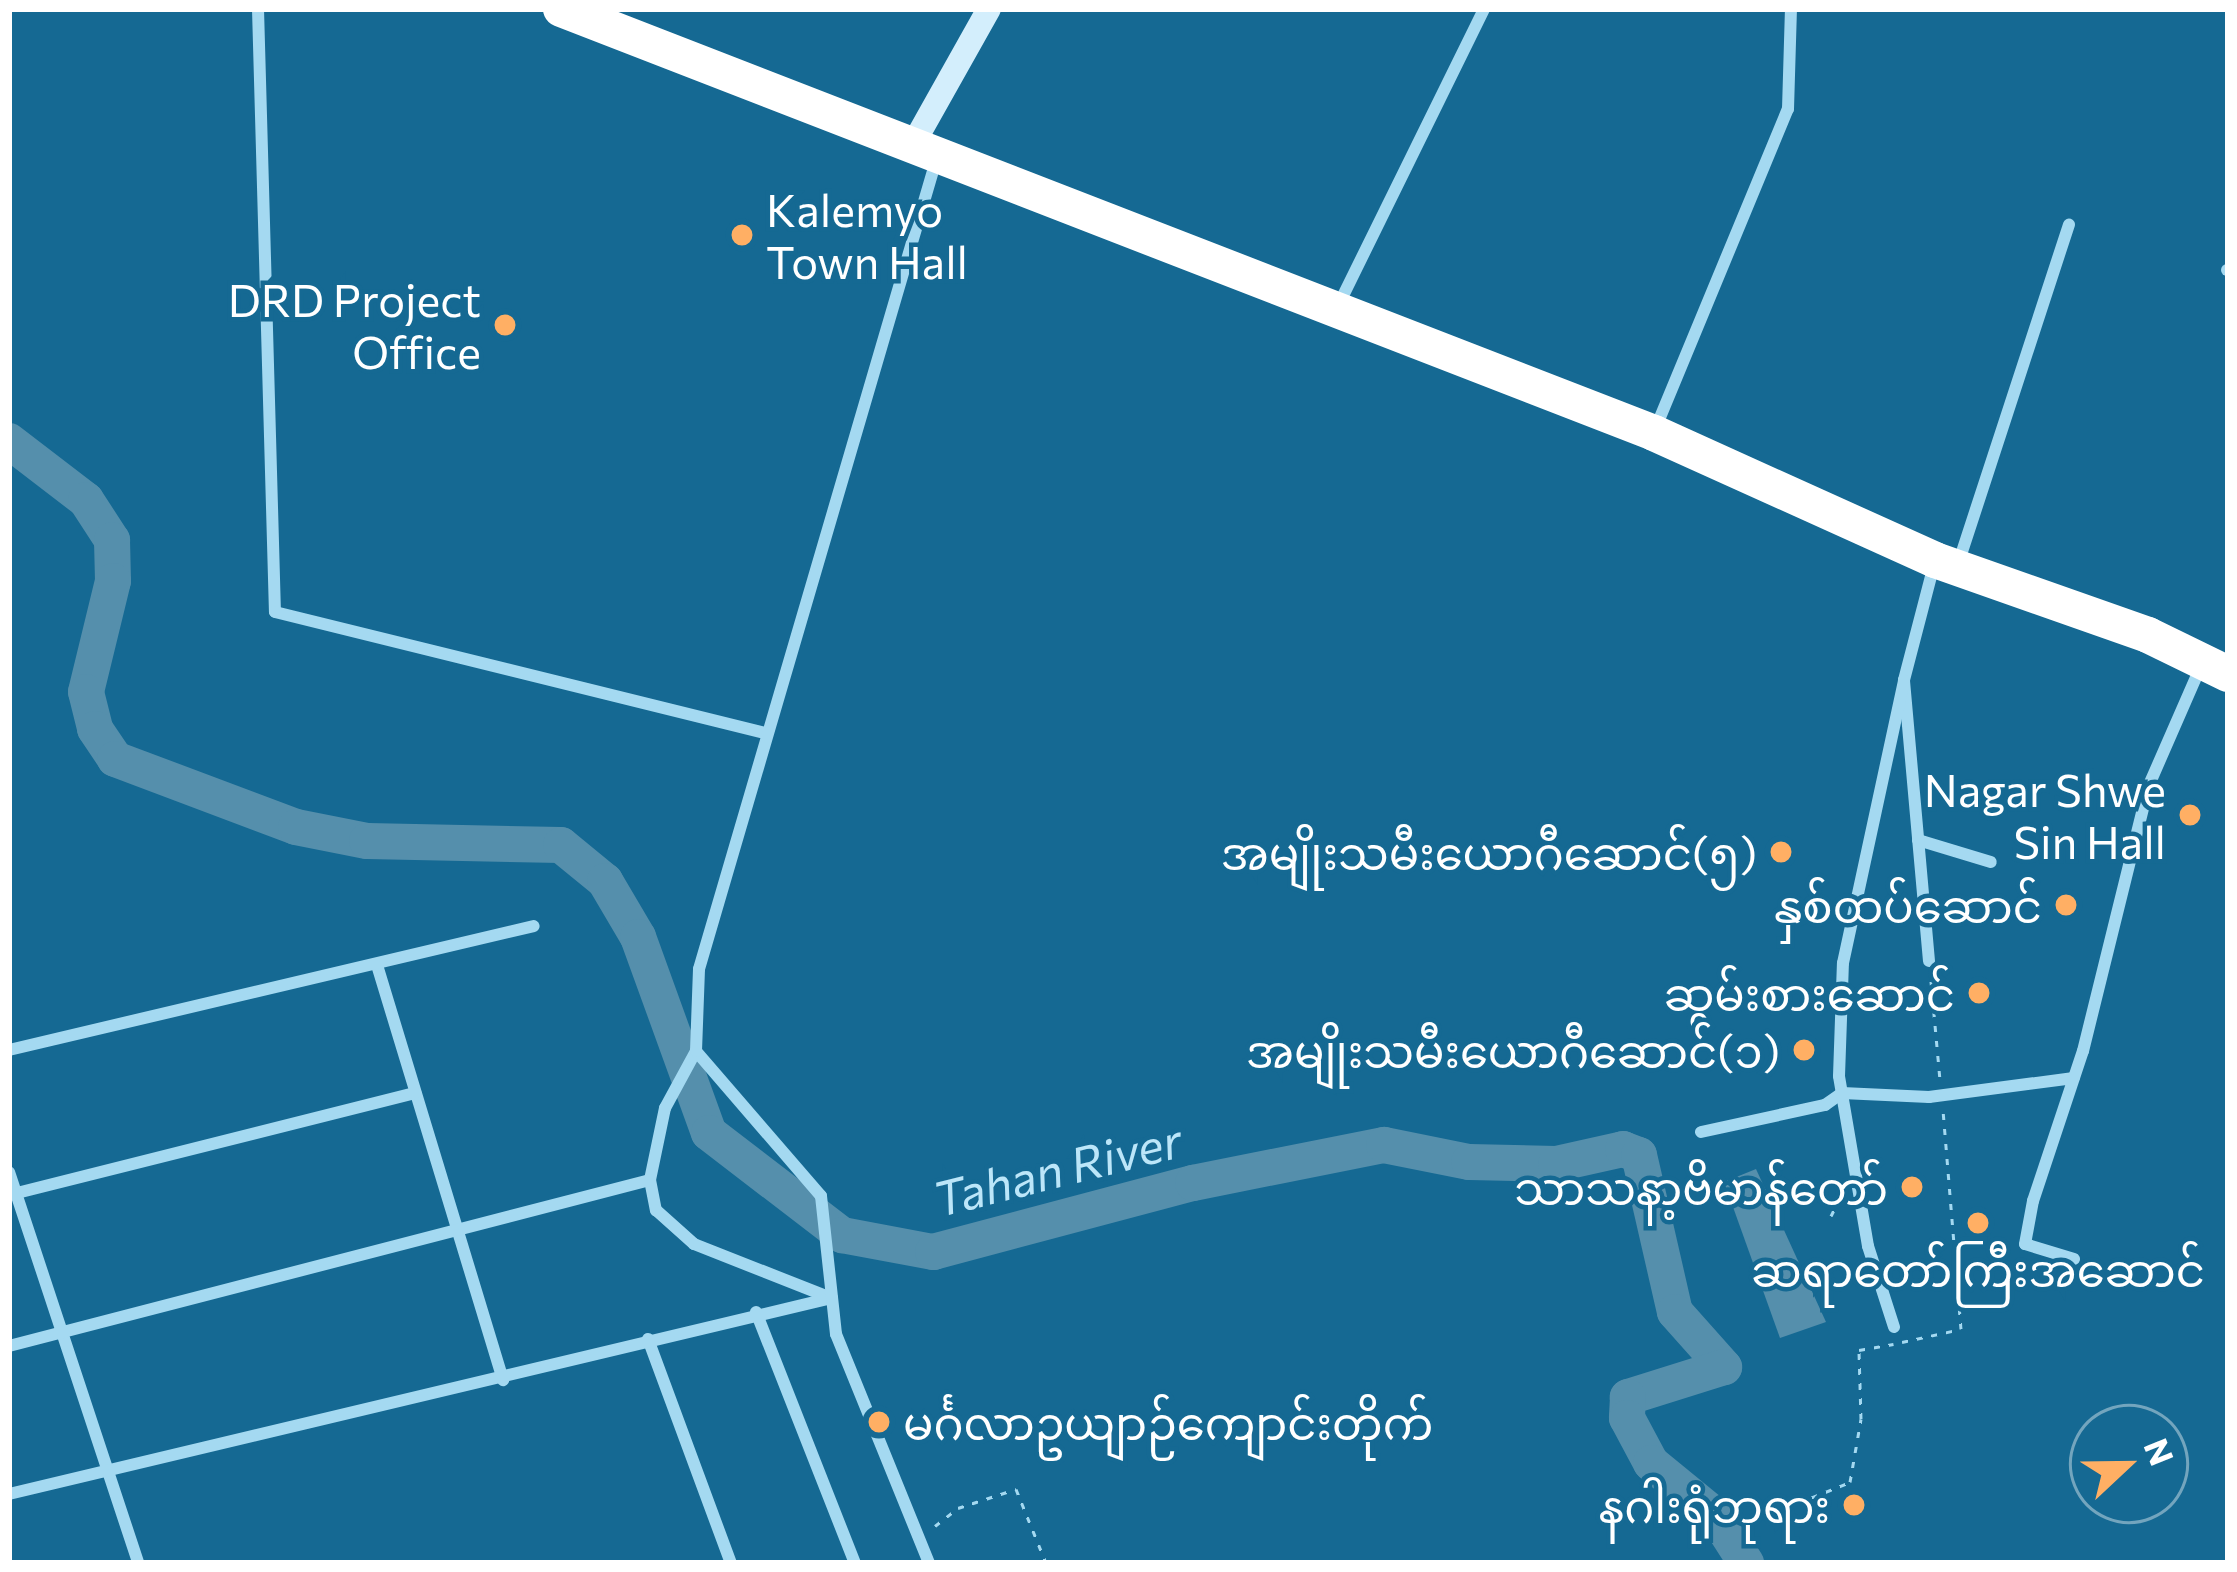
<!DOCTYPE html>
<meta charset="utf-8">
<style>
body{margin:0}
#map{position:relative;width:2237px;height:1572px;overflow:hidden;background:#156993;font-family:Commissioner,"Noto Sans Myanmar",sans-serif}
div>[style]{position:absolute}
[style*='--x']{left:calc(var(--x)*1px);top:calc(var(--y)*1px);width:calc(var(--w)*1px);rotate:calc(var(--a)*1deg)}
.water>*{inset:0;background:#558fac}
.river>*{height:36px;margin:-18px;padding:0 18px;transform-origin:18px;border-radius:18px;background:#558fac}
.path>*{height:3px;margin-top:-1.5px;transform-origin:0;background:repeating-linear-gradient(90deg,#a4d9f1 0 6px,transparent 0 15px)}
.street>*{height:12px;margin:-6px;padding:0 6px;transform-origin:6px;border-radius:6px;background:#a4d9f1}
.secondary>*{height:24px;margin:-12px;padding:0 12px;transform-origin:12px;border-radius:12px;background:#d3eefc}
.highway>*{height:36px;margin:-18px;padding:0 18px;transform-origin:18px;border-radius:18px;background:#fff}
.dots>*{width:33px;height:33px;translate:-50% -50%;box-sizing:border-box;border:6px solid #156993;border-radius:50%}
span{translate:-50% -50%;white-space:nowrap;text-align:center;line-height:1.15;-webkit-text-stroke:9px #156993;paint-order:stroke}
.poi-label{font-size:45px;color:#fff}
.left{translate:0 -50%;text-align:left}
.right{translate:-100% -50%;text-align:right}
.water-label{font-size:48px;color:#bce6f9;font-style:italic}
.frame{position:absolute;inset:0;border:12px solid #fff;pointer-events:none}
.north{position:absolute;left:2069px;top:1404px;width:120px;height:120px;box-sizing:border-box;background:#156993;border:3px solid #73a5be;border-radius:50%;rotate:68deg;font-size:33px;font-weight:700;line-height:48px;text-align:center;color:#fff}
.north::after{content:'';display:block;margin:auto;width:42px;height:54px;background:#ffaf64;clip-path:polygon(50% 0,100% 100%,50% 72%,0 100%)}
</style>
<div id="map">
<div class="water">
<i style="clip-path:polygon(1756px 1169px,1826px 1322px,1780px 1338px,1724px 1182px)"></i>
</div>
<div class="river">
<i style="--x:9;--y:441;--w:97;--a:37.5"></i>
<i style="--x:86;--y:500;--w:48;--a:57"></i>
<i style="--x:112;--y:540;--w:41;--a:88.6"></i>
<i style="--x:113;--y:581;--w:114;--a:103.7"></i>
<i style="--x:86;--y:692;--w:38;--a:76"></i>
<i style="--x:95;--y:729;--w:36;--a:56"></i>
<i style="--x:115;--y:759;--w:193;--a:20.6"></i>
<i style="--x:296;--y:827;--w:72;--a:11.2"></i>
<i style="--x:367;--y:841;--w:194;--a:1.2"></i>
<i style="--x:561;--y:845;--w:57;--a:39.3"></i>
<i style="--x:605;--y:881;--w:65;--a:59.5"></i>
<i style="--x:638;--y:937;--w:208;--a:70.1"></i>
<i style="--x:709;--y:1133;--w:168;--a:37.5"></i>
<i style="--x:842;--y:1235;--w:93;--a:10.6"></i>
<i style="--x:933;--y:1252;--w:269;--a:-14.9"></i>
<i style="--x:1193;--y:1183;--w:195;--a:-11.3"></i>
<i style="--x:1384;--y:1145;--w:87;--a:11.3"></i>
<i style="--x:1469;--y:1162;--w:87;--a:1.3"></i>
<i style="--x:1556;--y:1164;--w:69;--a:-12.6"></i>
<i style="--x:1623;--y:1149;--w:17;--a:21"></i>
<i style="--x:1639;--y:1155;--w:161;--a:77.1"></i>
<i style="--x:1675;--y:1312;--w:74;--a:48.3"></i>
<i style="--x:1724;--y:1367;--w:101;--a:162.6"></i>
<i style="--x:1628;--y:1397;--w:21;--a:93"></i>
<i style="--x:1627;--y:1418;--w:51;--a:61.9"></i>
<i style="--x:1651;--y:1463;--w:84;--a:39.2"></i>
<i style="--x:1716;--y:1516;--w:56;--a:57.4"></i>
</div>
<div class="path">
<i style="--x:1931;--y:981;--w:98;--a:84.8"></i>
<i style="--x:1831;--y:1216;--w:25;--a:-64"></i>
<i style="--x:1902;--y:1342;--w:60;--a:-12.4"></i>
<i style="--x:1961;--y:1329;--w:218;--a:-94.7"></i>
<i style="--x:1798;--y:1503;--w:56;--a:-22"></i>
<i style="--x:1850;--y:1482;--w:64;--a:-80.1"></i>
<i style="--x:1861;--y:1419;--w:69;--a:-91.7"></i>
<i style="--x:1859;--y:1350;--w:35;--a:-10"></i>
<i style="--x:935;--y:1526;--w:29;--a:-38"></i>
<i style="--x:958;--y:1508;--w:61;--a:-18.1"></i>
<i style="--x:1016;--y:1489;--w:80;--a:67.9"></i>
</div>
<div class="street">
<i style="--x:258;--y:9;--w:603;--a:88.39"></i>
<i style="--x:275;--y:612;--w:505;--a:13.87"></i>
<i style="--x:2227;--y:270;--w:1;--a:0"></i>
<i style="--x:1337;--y:308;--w:333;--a:-63.8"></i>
<i style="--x:1654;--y:432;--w:350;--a:-67.5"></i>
<i style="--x:1788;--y:109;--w:100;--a:-88.3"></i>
<i style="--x:1959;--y:561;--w:354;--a:-71.9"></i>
<i style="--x:1918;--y:840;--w:76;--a:16.8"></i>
<i style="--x:1929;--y:961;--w:282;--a:-95.1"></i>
<i style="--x:1904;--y:680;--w:123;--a:-75.4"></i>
<i style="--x:377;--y:965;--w:434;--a:73.1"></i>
<i style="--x:9;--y:1050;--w:539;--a:-13.29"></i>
<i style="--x:696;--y:1051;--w:65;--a:118.5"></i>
<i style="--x:665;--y:1108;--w:74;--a:101.8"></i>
<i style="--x:650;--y:1180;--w:31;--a:79"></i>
<i style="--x:656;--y:1210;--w:51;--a:41.8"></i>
<i style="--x:694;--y:1244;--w:147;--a:21.5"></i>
<i style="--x:1701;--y:1132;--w:127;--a:-12.3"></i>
<i style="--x:1825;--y:1105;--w:21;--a:-35"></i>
<i style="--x:1842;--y:1093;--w:87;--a:2.6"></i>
<i style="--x:1929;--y:1097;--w:146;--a:-7.5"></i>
<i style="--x:9;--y:1172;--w:412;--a:71.7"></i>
<i style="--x:9;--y:1195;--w:419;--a:-14.1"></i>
<i style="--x:2074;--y:1259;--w:51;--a:-163"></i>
<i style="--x:2025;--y:1244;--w:44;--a:-79.5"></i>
<i style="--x:2033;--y:1201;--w:158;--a:-71.6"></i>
<i style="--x:2083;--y:1051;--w:274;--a:-76.1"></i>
<i style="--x:2149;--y:785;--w:128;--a:-66.4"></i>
<i style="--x:756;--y:1312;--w:270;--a:68.5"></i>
<i style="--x:1894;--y:1327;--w:85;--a:-107.8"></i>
<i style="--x:1868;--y:1246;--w:172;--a:-99.7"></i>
<i style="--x:1839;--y:1076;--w:113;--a:-88"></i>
<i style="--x:1843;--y:963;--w:289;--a:-77.8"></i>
<i style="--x:648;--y:1339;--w:239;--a:69.7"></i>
<i style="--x:9;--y:1346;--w:662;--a:-14.52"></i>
<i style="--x:9;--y:1494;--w:846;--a:-13.4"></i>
<i style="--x:929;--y:1563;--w:247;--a:-112.1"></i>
<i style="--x:836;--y:1334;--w:139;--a:-96.2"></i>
<i style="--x:821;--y:1196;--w:191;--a:-130.8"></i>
<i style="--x:696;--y:1051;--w:82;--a:-87.9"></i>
<i style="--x:699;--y:969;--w:846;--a:-73.66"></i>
</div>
<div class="secondary">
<i style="--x:912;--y:146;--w:157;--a:-60.7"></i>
</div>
<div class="highway">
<i style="--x:561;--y:9;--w:1172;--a:21.2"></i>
<i style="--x:1654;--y:433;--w:308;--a:24.3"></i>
<i style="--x:1935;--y:560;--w:226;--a:19.4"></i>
<i style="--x:2148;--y:635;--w:89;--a:26"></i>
</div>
<div class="dots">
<i style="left:742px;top:235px;background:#ffaf64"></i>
<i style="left:505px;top:325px;background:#ffaf64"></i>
<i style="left:2190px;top:815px;background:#ffaf64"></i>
<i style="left:1781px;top:852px;background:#ffaf64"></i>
<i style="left:2066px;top:905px;background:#ffaf64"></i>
<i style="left:1979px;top:993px;background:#ffaf64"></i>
<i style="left:1804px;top:1050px;background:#ffaf64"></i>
<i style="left:1912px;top:1187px;background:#ffaf64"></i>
<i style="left:1978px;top:1223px;background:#ffaf64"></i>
<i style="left:879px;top:1422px;background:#ffaf64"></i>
<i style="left:1854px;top:1505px;background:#ffaf64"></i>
</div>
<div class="poi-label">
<span class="left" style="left:766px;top:235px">Kalemyo<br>Town Hall</span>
<span class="right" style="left:481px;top:325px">DRD Project<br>Office</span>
<span class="right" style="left:2166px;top:815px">Nagar Shwe<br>Sin Hall</span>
<span class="right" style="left:1757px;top:852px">အမျိုးသမီးယောဂီဆောင်(၅)</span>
<span class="right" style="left:2042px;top:905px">နှစ်ထပ်ဆောင်</span>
<span class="right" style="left:1955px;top:993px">ဆွမ်းစားဆောင်</span>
<span class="right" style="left:1780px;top:1050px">အမျိုးသမီးယောဂီဆောင်(၁)</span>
<span class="right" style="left:1888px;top:1187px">သာသနာ့ဗိမာန်တော်</span>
<span style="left:1978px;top:1269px">ဆရာတော်ကြီးအဆောင်</span>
<span class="left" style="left:903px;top:1422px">မင်္ဂလာဥယျာဉ်ကျောင်းတိုက်</span>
<span class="right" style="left:1830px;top:1505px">နဂါးရုံဘုရား</span>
</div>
<div class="water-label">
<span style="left:1057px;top:1168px;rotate:-14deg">Tahan River</span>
</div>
<div class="frame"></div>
<div class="north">N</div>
</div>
